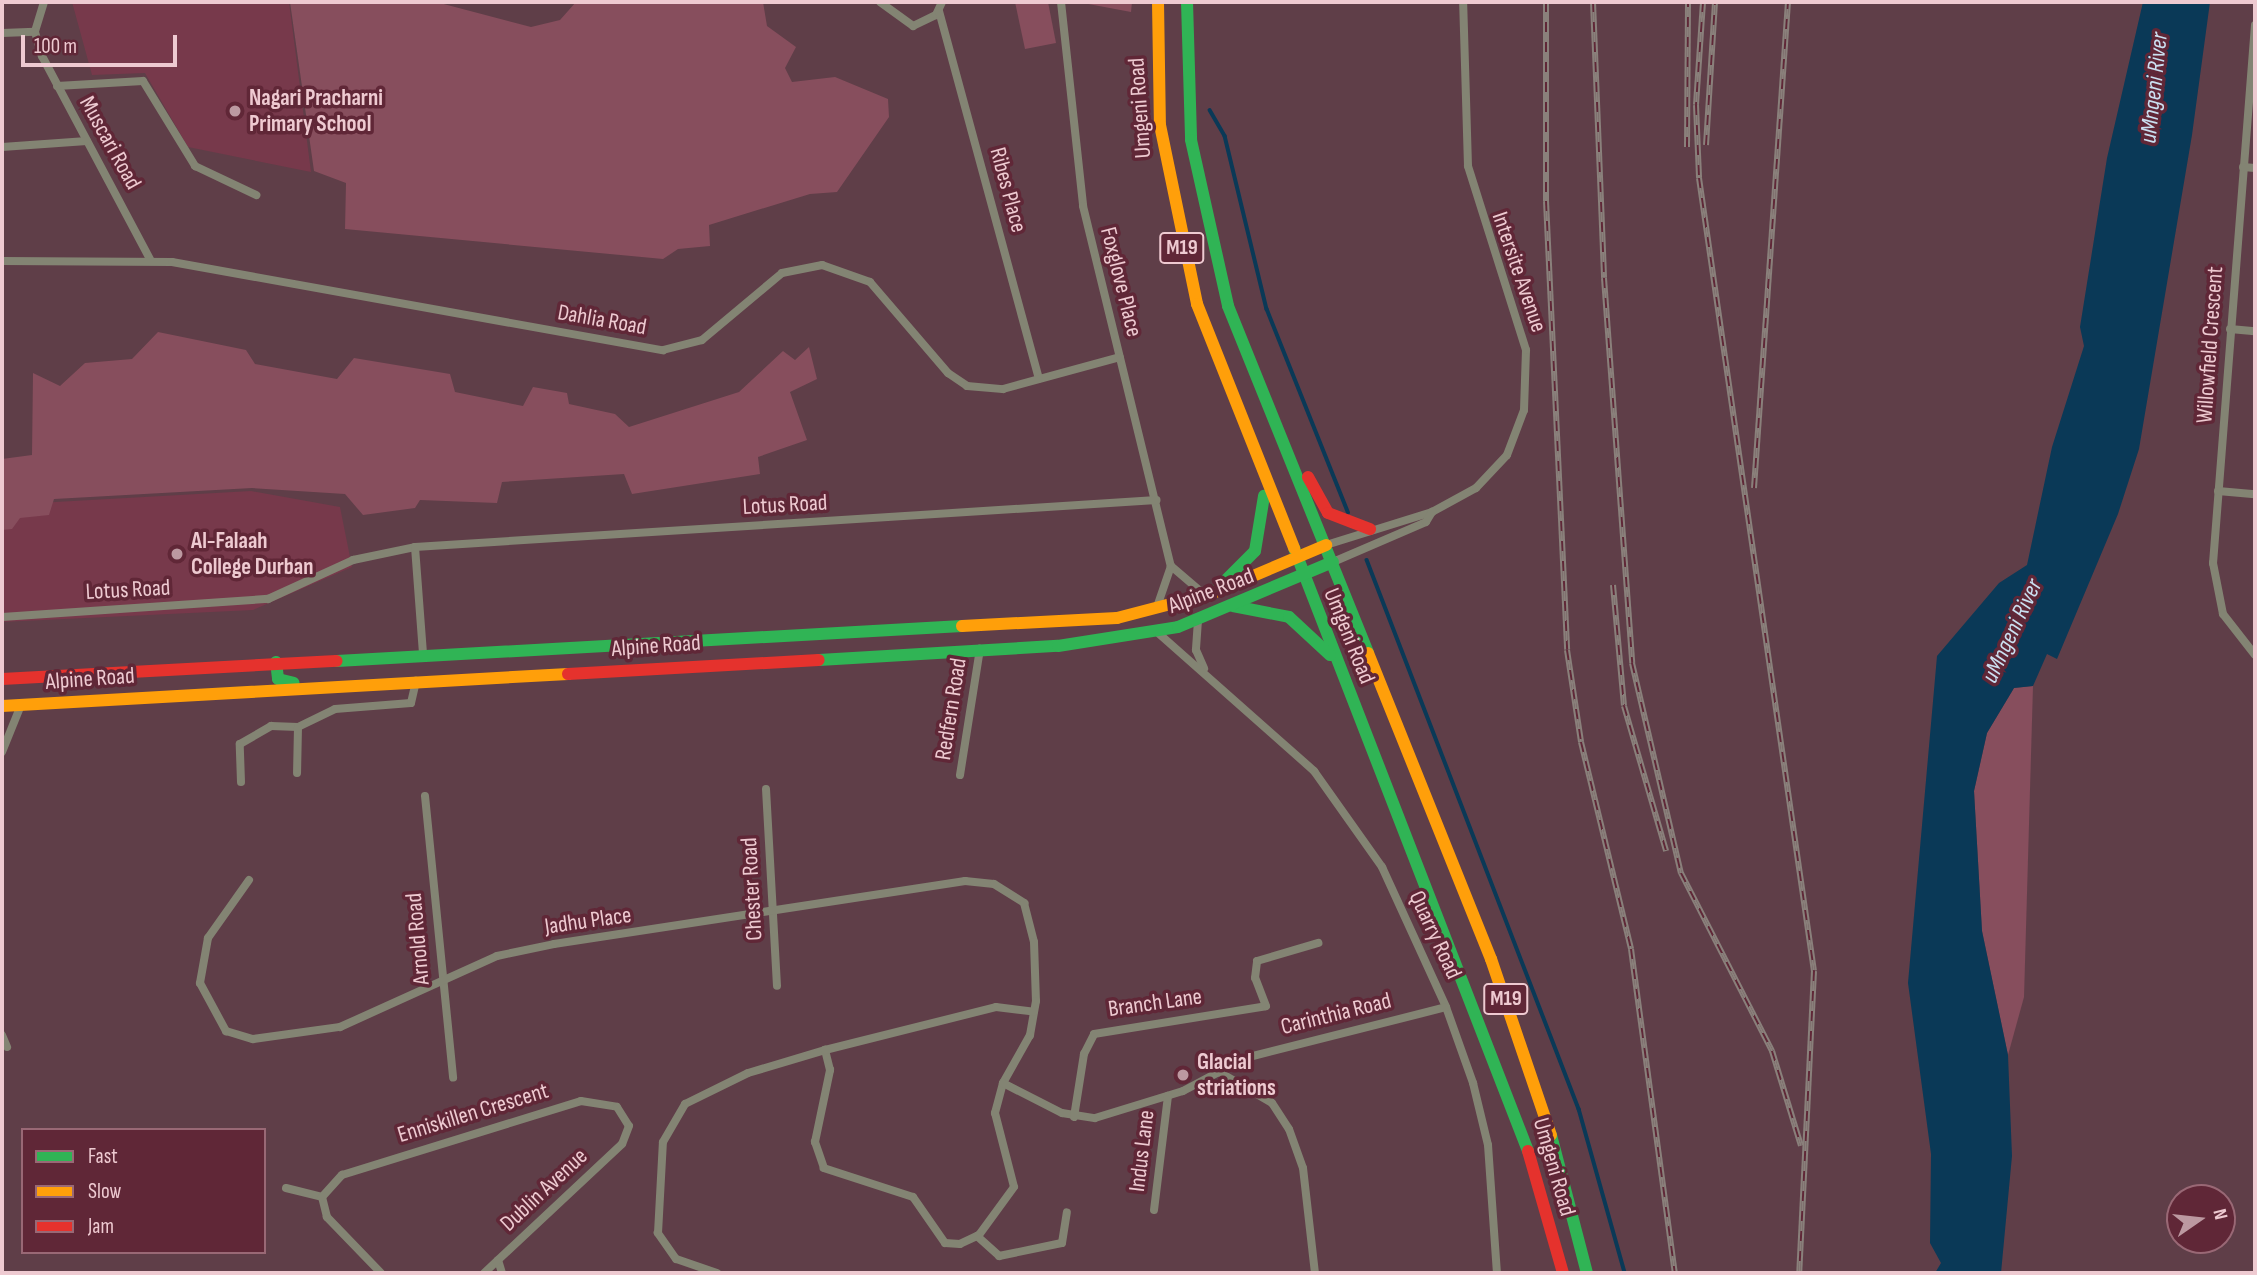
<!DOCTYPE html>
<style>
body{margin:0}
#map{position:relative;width:2257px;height:1275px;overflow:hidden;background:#5f3e48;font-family:"Sofia Sans Condensed",sans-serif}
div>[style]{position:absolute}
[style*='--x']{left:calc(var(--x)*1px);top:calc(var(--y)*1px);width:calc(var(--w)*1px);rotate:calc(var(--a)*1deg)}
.built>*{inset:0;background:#77394b}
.green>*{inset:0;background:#874e5d}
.water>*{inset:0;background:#0a3957}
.stream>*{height:3.5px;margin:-1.75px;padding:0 1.75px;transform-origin:1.75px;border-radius:1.75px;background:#0a3957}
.street>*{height:8px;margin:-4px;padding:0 4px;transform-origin:4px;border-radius:4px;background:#838473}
.fast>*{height:12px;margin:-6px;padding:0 6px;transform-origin:6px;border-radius:6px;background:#30b455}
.slow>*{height:12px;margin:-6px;padding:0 6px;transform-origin:6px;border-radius:6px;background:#ff9f0a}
.jam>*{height:12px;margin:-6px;padding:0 6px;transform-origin:6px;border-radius:6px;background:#e5322d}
.rail>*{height:6px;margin-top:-3px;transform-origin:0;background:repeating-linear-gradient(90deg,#602737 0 10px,#8a807b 0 20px);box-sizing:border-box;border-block:2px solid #8a807b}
.dots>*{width:19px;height:19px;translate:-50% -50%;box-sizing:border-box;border:4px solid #602737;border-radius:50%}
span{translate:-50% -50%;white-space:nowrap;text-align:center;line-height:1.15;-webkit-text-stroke:7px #602737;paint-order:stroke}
.shield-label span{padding:2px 5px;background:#602737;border:2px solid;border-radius:5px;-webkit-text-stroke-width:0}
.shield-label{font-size:21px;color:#eecad1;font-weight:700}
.poi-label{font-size:23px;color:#eecad1;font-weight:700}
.left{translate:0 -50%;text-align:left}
.street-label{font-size:23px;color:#eecad1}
.water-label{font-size:24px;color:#cbe0f1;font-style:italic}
.frame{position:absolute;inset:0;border:4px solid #eecad1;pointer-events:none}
.legend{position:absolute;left:21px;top:1128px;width:245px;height:126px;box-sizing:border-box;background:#602737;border:2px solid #996875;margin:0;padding:9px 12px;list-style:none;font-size:21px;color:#eecad1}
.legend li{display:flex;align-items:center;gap:14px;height:35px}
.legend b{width:35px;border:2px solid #996875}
.north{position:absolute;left:2166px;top:1184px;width:70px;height:70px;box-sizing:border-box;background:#602737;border:2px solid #996875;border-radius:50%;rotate:76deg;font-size:19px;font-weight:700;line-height:28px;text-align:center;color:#eecad1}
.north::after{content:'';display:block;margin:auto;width:24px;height:32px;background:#bc99a1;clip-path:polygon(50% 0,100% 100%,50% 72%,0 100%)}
.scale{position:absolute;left:21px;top:35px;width:156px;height:32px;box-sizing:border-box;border:4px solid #eecad1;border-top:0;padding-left:9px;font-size:21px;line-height:24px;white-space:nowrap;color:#eecad1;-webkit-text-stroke:5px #602737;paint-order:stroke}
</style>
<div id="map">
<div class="built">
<i style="clip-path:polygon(72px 2px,289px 2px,311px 172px,188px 147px,145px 73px,92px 75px)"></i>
<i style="clip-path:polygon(251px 491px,340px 507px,352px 567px,253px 610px,2px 622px,2px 505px)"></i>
</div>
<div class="green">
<i style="clip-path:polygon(290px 2px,436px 2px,531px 27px,560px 20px,576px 2px,763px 2px,767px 26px,796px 47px,785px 68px,792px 82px,835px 77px,888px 99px,889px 117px,837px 192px,810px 194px,709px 225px,710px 246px,678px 249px,663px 259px,345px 229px,346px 183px,314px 171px)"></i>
<i style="clip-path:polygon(1015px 2px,1048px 2px,1056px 43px,1025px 49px)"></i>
<i style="clip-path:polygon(1082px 2px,1132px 2px,1131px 12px,1083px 3px)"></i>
<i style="clip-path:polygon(158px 332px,246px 350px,255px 364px,337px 379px,354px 358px,450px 374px,455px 392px,523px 406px,533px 387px,567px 393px,569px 404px,615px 414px,629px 427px,739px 392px,783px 351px,795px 360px,809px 347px,817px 379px,790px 392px,807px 440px,758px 457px,760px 474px,632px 494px,624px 474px,502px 482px,497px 503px,420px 500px,415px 508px,363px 515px,345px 494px,252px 488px,54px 499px,49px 515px,20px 518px,12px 529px,2px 530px,2px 459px,32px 455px,33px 373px,60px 386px,85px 363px,132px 359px)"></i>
<i style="clip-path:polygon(2033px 686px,2024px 997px,2008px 1055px,1982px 931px,1974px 791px,1987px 733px,2014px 688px)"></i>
</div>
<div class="water">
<i style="clip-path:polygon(2143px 2px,2210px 2px,2192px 135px,2139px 449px,2118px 514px,2057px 659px,2047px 654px,2033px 686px,2014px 688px,1987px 733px,1974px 791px,1982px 931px,2008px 1055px,2012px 1156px,2001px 1273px,1935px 1273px,1941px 1263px,1930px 1243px,1931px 1154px,1908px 983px,1937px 656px,1999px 583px,2027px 565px,2052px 447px,2084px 346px,2080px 327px,2107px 158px)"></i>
</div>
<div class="stream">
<i style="--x:1210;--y:110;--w:30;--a:60"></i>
<i style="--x:1225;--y:136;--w:178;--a:76.4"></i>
<i style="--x:1267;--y:309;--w:219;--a:68.2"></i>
<i style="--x:1367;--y:560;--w:589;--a:68.89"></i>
<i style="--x:1579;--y:1109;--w:170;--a:74.3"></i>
</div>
<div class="street">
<i style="--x:44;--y:2;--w:31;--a:107"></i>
<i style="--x:35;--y:32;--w:25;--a:74"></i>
<i style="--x:42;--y:56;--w:232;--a:62"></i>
<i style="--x:880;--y:2;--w:41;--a:36"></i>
<i style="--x:913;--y:26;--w:25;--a:-26"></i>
<i style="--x:936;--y:15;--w:14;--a:-65"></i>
<i style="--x:1061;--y:2;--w:205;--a:83.8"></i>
<i style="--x:1083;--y:206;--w:371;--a:76.3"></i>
<i style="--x:1171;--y:566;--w:43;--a:108.9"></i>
<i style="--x:939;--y:11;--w:381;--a:74.8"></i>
<i style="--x:2255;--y:25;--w:540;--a:94.46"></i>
<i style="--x:2213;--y:563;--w:52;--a:78.9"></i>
<i style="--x:2223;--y:614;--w:52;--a:52"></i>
<i style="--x:2;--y:33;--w:33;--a:-2"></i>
<i style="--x:57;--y:86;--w:86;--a:-3.3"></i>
<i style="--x:143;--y:81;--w:100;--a:58.5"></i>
<i style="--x:195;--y:166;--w:68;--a:25.4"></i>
<i style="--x:2;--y:147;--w:85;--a:-4"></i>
<i style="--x:2243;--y:167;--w:12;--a:5"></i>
<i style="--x:2;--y:261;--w:170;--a:0.3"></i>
<i style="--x:172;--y:262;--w:499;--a:10.2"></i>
<i style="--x:663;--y:350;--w:40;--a:-14.4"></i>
<i style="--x:702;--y:340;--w:104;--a:-39.9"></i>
<i style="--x:782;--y:273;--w:41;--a:-11.3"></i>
<i style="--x:822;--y:265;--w:51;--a:19.5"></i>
<i style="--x:870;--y:282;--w:120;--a:49.4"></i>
<i style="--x:948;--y:373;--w:23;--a:34"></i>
<i style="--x:967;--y:386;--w:36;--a:5"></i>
<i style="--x:1003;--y:389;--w:121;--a:-15.3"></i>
<i style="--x:2230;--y:329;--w:25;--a:5"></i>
<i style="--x:2218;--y:491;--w:37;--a:5"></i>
<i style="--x:1326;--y:545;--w:111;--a:-17.3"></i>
<i style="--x:1432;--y:512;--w:50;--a:-28.6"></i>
<i style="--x:1476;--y:488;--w:45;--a:-46.8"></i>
<i style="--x:1507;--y:455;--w:48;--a:-69.3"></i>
<i style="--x:1524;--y:410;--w:60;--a:-88.1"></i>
<i style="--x:1526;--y:350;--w:193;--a:-107.5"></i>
<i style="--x:1468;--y:166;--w:164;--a:-91.7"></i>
<i style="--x:415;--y:547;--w:107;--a:85.7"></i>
<i style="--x:1333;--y:562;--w:101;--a:-23.3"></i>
<i style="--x:1426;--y:522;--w:12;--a:-59"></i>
<i style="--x:1171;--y:566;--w:45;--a:40.5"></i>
<i style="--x:2;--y:617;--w:267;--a:-3.9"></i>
<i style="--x:268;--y:599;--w:94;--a:-24.6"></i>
<i style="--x:353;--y:560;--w:63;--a:-11.8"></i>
<i style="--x:415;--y:547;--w:743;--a:-3.62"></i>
<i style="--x:1198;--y:620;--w:30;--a:94"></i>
<i style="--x:1196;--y:650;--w:20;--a:66"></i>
<i style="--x:1157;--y:632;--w:210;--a:41.5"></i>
<i style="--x:1314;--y:771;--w:118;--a:54.7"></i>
<i style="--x:1382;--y:867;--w:154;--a:65.4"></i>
<i style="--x:1446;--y:1007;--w:81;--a:70.4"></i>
<i style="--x:1473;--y:1083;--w:64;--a:76.4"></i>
<i style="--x:1488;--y:1145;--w:128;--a:86"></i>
<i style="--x:298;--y:727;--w:41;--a:-25.9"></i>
<i style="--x:335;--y:709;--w:76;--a:-4.5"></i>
<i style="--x:411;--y:703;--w:23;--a:-77"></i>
<i style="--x:2;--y:752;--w:51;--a:-68"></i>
<i style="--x:960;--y:775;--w:128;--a:-81"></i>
<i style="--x:241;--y:782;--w:38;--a:-92"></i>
<i style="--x:240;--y:744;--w:36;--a:-30"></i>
<i style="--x:271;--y:726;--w:27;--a:2"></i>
<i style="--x:298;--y:727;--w:46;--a:91.2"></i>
<i style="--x:766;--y:789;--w:197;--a:86.8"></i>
<i style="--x:425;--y:796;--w:283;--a:84.3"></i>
<i style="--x:249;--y:880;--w:71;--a:125.3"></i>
<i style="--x:208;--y:938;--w:46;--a:100.1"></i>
<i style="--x:200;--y:983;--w:55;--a:61.6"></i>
<i style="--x:226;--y:1031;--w:28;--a:17"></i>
<i style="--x:253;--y:1039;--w:88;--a:-7.9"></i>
<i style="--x:340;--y:1027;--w:172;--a:-24.3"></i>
<i style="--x:497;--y:956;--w:58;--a:-11.9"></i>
<i style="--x:554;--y:944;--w:416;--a:-8.7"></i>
<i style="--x:965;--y:881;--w:29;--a:6"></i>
<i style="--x:994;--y:884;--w:36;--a:32"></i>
<i style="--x:1024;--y:903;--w:40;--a:75.6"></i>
<i style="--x:1034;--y:942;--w:59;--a:88.1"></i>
<i style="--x:1036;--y:1001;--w:35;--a:100"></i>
<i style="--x:1030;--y:1035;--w:55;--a:119.4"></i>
<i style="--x:1003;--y:1083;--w:31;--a:105"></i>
<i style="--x:995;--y:1113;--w:76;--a:75.6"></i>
<i style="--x:1014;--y:1187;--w:59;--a:126.1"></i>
<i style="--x:979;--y:1235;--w:21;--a:155"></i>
<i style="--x:960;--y:1244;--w:15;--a:-176"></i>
<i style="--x:945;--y:1243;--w:56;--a:-124.8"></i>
<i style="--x:913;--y:1197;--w:94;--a:-162"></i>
<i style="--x:824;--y:1168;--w:28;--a:-109"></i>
<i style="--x:815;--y:1142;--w:74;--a:-78.2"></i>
<i style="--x:830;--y:1070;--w:21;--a:-104"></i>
<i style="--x:2;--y:1035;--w:13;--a:67"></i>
<i style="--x:1219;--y:1072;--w:61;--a:30.3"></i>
<i style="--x:1272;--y:1103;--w:31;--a:57"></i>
<i style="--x:1289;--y:1129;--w:41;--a:70.3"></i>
<i style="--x:1303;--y:1168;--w:106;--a:83.5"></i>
<i style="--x:1003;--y:1083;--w:66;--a:27"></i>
<i style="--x:1062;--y:1113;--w:33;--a:9"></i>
<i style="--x:1095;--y:1118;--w:92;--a:-17.1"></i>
<i style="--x:1183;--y:1091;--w:70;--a:-28"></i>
<i style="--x:1245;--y:1058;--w:207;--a:-14.2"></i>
<i style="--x:1074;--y:1117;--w:64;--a:-81"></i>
<i style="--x:1084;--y:1054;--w:22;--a:-63"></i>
<i style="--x:1094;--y:1034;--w:174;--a:-9.2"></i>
<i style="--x:1266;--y:1006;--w:30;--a:-111"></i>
<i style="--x:1255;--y:978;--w:17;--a:-83"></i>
<i style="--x:1257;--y:961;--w:64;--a:-16.4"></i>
<i style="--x:286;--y:1188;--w:37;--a:14"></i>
<i style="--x:1154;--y:1210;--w:115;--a:-83"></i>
<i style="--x:977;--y:1236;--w:30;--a:42"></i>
<i style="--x:999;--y:1256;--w:64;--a:-11.7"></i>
<i style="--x:1062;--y:1243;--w:31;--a:-81"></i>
<i style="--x:498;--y:1260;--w:14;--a:73"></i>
<i style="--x:381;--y:1273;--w:78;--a:-134"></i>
<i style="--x:327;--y:1217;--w:21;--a:-104"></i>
<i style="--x:322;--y:1197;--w:30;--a:-48"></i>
<i style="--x:342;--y:1175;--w:250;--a:-17.2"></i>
<i style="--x:581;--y:1101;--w:36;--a:9"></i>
<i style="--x:617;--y:1107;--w:22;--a:58"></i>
<i style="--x:629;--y:1126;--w:19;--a:111"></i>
<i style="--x:622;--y:1144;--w:189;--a:136.9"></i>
<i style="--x:717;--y:1273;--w:43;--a:-161.1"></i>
<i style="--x:676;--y:1259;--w:32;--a:-125"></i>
<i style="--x:658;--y:1233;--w:91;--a:-86.9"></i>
<i style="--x:663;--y:1142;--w:44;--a:-59.9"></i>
<i style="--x:685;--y:1104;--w:70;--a:-26.2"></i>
<i style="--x:748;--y:1073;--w:80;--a:-16.6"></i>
<i style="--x:825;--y:1050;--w:176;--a:-14.1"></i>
<i style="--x:996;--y:1007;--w:38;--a:7"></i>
</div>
<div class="fast">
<i style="--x:1187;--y:2;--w:138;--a:88.3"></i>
<i style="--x:1191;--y:140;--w:170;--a:77.4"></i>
<i style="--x:1228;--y:306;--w:374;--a:68"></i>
<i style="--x:1294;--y:548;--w:647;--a:68.79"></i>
<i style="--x:1213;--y:593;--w:59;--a:-45"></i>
<i style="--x:1255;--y:551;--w:56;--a:-80.7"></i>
<i style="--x:1233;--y:606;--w:57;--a:11.1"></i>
<i style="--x:1289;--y:617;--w:56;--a:42.8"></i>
<i style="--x:819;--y:660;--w:239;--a:-3.4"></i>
<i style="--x:1058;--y:646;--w:121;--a:-9"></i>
<i style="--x:1178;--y:627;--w:168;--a:-22.8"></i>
<i style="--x:337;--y:661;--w:626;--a:-3.21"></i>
<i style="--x:276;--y:662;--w:17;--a:83"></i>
<i style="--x:278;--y:679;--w:16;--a:14"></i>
<i style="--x:1551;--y:1135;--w:143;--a:75.4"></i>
</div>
<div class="slow">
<i style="--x:1158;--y:2;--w:123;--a:89.1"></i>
<i style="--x:1160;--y:125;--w:183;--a:78.3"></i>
<i style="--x:1197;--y:304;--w:263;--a:68.3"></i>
<i style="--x:962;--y:626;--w:155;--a:-3"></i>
<i style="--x:1117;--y:618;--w:99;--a:-14.6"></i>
<i style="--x:1213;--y:593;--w:123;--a:-23"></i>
<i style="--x:1368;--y:653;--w:330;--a:68.1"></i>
<i style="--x:1491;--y:959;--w:186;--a:71.2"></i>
<i style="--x:2;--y:706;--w:567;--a:-3.24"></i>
</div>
<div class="jam">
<i style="--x:1308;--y:477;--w:41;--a:60.9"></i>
<i style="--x:1328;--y:513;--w:45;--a:20.9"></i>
<i style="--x:568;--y:674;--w:251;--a:-3.2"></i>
<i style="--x:2;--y:679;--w:335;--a:-3.1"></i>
<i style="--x:1528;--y:1151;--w:127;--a:74"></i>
</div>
<div class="rail">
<i style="--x:1546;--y:2;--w:199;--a:90"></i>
<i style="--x:1546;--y:201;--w:449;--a:87.3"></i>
<i style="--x:1567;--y:650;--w:93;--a:81.3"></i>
<i style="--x:1581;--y:742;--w:213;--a:76.4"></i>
<i style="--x:1631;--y:949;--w:327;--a:82.3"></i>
<i style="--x:1593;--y:2;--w:276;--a:87.7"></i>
<i style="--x:1604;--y:278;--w:386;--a:85.8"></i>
<i style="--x:1632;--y:663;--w:216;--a:76.9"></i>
<i style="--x:1681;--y:873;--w:200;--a:62.9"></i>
<i style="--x:1772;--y:1051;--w:99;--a:73"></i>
<i style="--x:1703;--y:2;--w:103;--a:93.9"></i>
<i style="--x:1696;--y:105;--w:73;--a:87.6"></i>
<i style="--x:1699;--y:178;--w:801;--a:81.75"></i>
<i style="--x:1814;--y:971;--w:302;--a:92.8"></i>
<i style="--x:1706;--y:145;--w:143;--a:-86.4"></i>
<i style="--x:1687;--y:147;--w:145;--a:-89.6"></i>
<i style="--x:1754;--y:488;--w:487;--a:-86"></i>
<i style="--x:1613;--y:585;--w:121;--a:84.8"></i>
<i style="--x:1624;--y:706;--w:151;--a:73.8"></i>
</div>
<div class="dots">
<i style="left:235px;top:111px;background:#bc99a1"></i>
<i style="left:177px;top:554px;background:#bc99a1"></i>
<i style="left:1183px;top:1075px;background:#bc99a1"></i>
</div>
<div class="shield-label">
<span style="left:1182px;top:248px">M19</span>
<span style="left:1506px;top:999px">M19</span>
</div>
<div class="poi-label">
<span class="left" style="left:249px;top:111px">Nagari Pracharni<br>Primary School</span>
<span class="left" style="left:191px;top:554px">Al-Falaah<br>College Durban</span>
<span class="left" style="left:1197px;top:1075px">Glacial<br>striations</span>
</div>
<div class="street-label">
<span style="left:1140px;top:108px;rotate:-94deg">Umgeni Road</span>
<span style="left:110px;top:143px;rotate:61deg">Muscari Road</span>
<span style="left:1008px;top:190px;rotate:75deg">Ribes Place</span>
<span style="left:1519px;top:272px;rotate:71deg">Intersite Avenue</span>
<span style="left:1121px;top:282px;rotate:76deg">Foxglove Place</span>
<span style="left:602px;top:320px;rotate:10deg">Dahlia Road</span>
<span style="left:2210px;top:345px;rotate:-86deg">Willowfield Crescent</span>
<span style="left:785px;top:505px;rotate:-3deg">Lotus Road</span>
<span style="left:128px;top:590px;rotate:-3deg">Lotus Road</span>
<span style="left:1211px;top:591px;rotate:-21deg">Alpine Road</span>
<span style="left:1349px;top:636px;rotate:68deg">Umgeni Road</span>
<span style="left:656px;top:646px;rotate:-4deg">Alpine Road</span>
<span style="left:90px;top:679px;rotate:-4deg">Alpine Road</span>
<span style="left:951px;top:709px;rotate:-81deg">Redfern Road</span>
<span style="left:752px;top:889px;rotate:-93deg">Chester Road</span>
<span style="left:588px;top:921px;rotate:-8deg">Jadhu Place</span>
<span style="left:1435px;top:935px;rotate:65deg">Quarry Road</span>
<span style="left:418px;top:939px;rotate:-95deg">Arnold Road</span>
<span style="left:1155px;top:1003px;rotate:-8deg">Branch Lane</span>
<span style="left:1336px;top:1014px;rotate:-14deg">Carinthia Road</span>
<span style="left:473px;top:1113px;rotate:-17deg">Enniskillen Crescent</span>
<span style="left:1142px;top:1151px;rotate:-83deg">Indus Lane</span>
<span style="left:1554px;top:1167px;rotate:74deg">Umgeni Road</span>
<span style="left:544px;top:1190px;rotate:-43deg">Dublin Avenue</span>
</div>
<div class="water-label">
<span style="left:2154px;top:88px;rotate:-84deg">uMngeni River</span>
<span style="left:2012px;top:631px;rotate:-65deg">uMngeni River</span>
</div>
<div class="frame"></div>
<ul class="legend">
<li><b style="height:9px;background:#30b455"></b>Fast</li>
<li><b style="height:9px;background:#ff9f0a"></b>Slow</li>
<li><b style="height:9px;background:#e5322d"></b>Jam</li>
</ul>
<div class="north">N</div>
<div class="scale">100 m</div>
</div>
